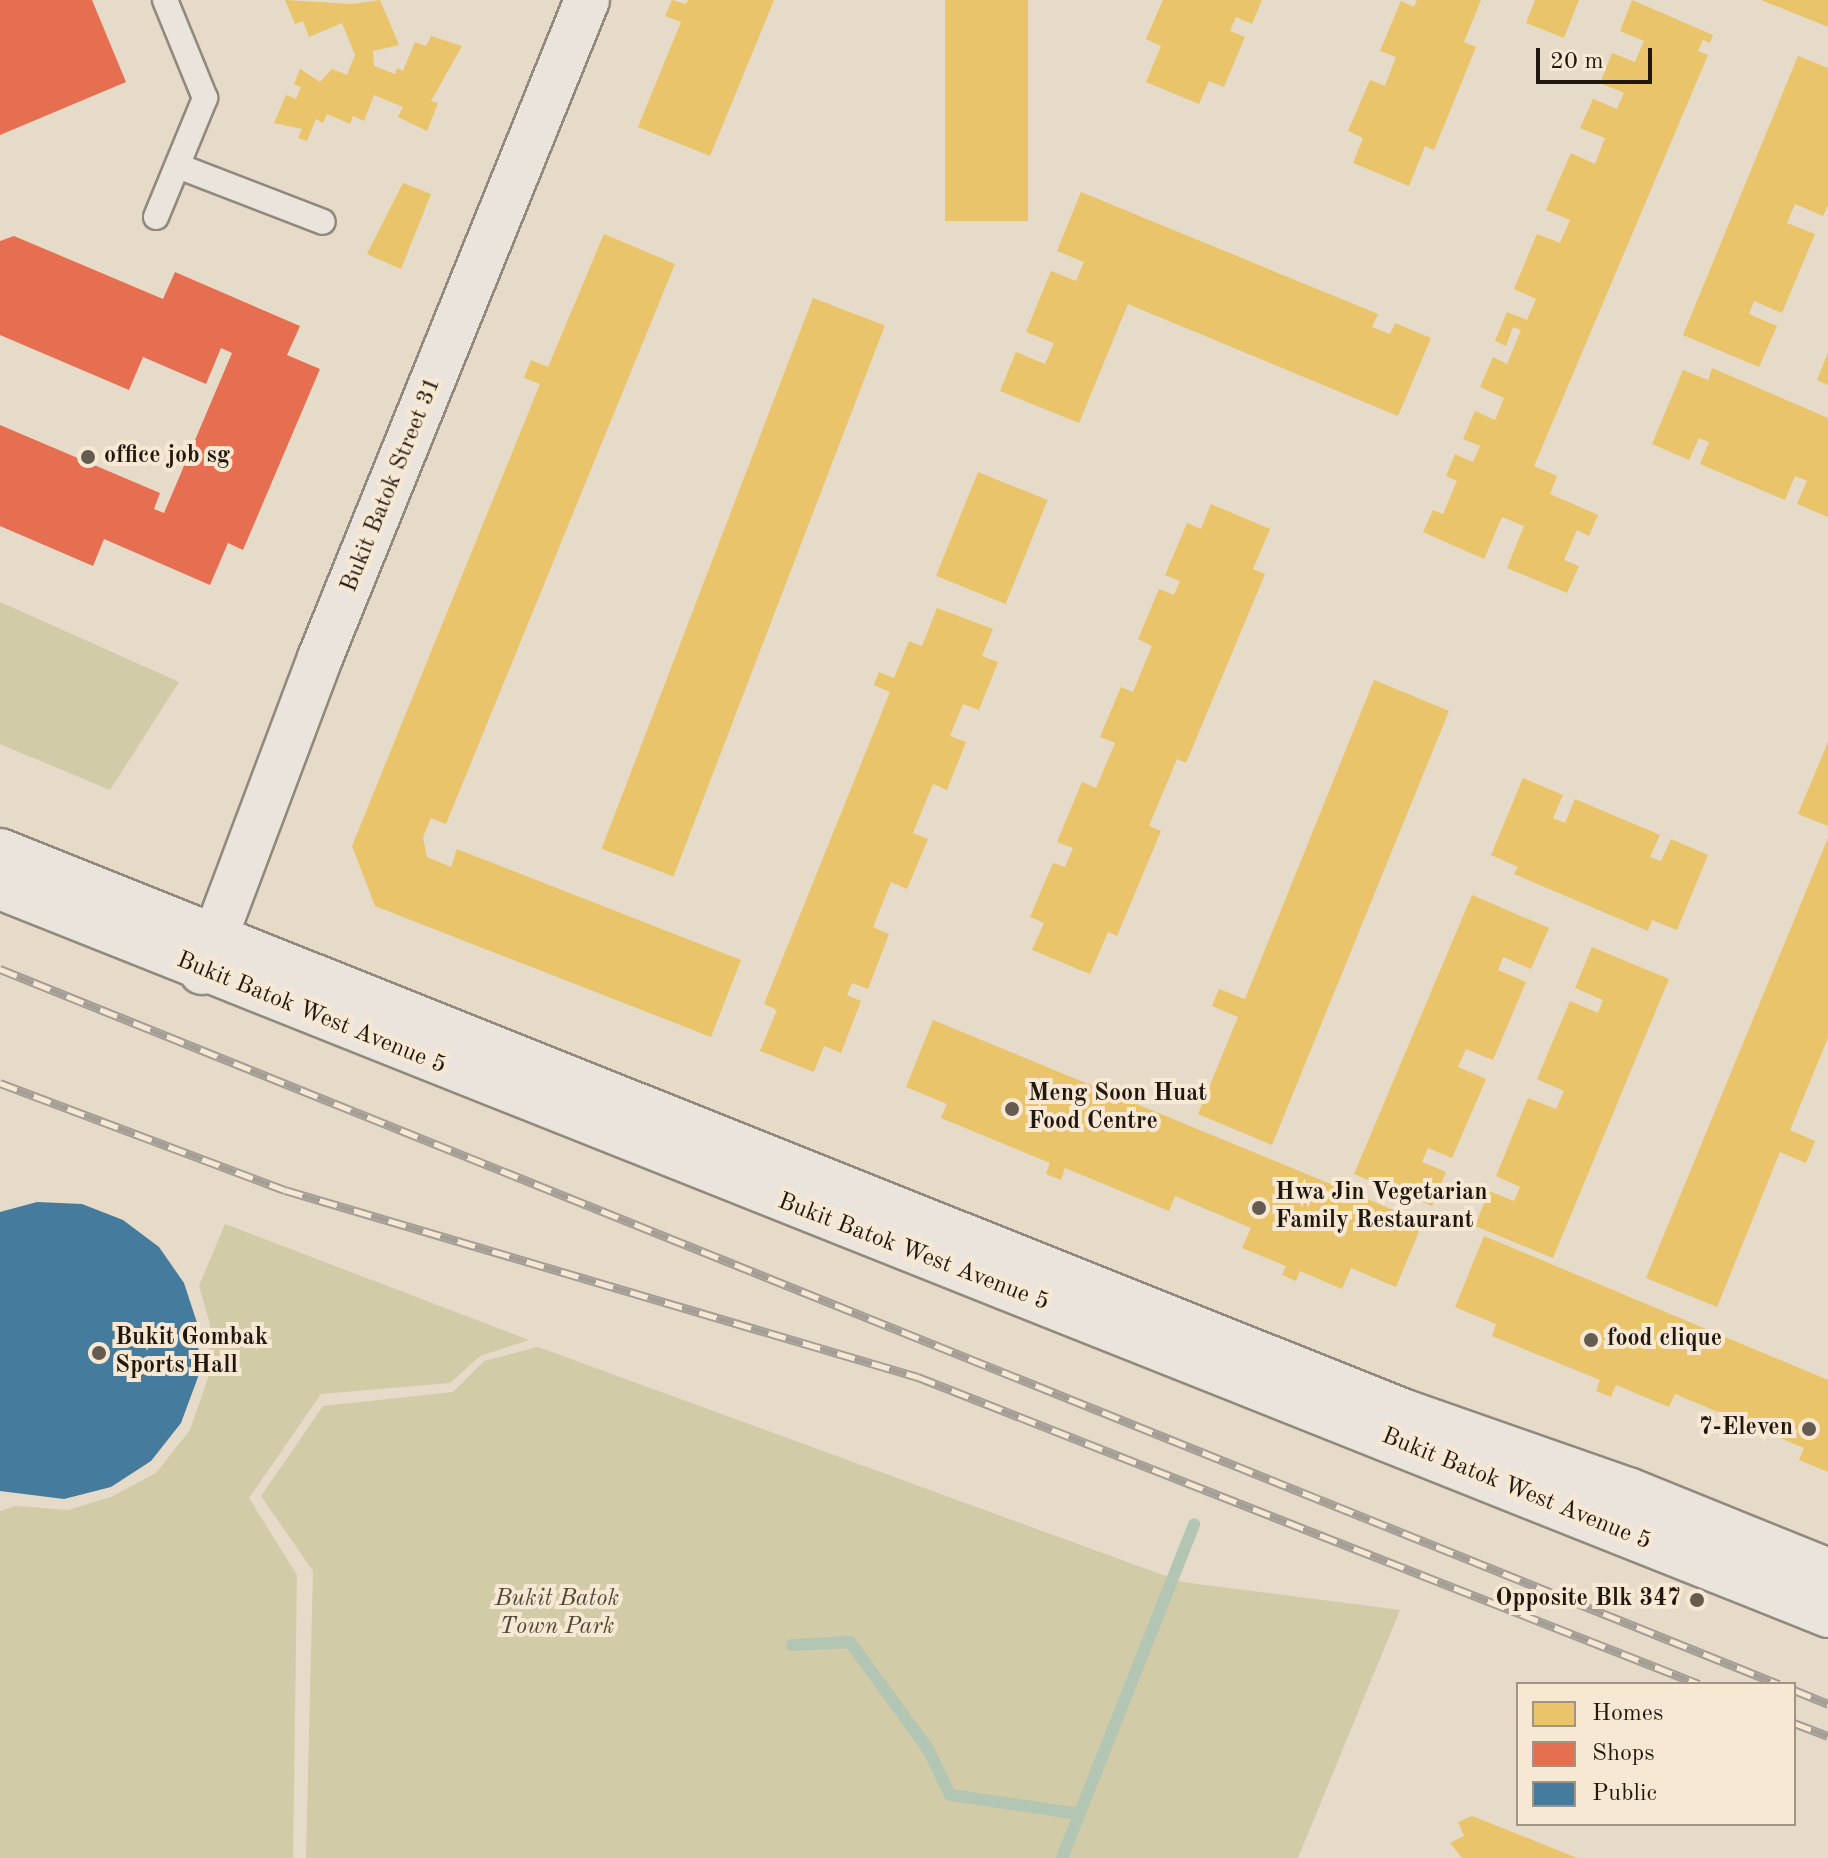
<!DOCTYPE html>
<style>
body{margin:0}
#map{position:relative;width:1828px;height:1858px;overflow:hidden;background:#e6dac8;font-family:"Old Standard TT",serif}
div>[style]{position:absolute}
[style*='--x']{left:calc(var(--x)*1px);top:calc(var(--y)*1px);width:calc(var(--w)*1px);rotate:calc(var(--a)*1deg)}
.green>*{inset:0;background:#d1cba8}
.homes>*{inset:0;background:#e9c46a;transform-origin:0 0}
.shops>*{inset:0;background:#e76f51}
.public>*{inset:0;background:#457b9d}
.stream>*{height:12px;margin:-6px;padding:0 6px;transform-origin:6px;border-radius:6px;background:#b3c5b3}
.roads{filter:drop-shadow(2px 0 #91897e) drop-shadow(-2px 0 #91897e) drop-shadow(0 2px #91897e) drop-shadow(0 -2px #91897e)}
.service>*{height:24px;margin:-12px;padding:0 12px;transform-origin:12px;border-radius:12px;background:#eae4dc}
.minor>*{height:44px;margin:-22px;padding:0 22px;transform-origin:22px;border-radius:22px;background:#eae4dc}
.tertiary>*{height:44px;margin:-22px;padding:0 22px;transform-origin:22px;border-radius:22px;background:#eae4dc}
.rail>*{height:9px;margin-top:-4.5px;transform-origin:0;background:repeating-linear-gradient(90deg,#f7e8d3 0 18px,#a49e96 0 36px);box-sizing:border-box;border-block:2px solid #a49e96}
.dots>*{width:22px;height:22px;translate:-50% -50%;box-sizing:border-box;border:4px solid #f7e8d3;border-radius:50%}
span{translate:-50% -50%;white-space:nowrap;text-align:center;line-height:1.15;-webkit-text-stroke:8px #f7e8d3;paint-order:stroke}
.poi-label{font-size:24px;color:#20170e;font-weight:700}
.left{translate:0 -50%;text-align:left}
.right{translate:-100% -50%;text-align:right}
.street-label{font-size:24px;color:#20170e}
.park-label{font-size:24px;color:#504934;font-style:italic}
.legend{position:absolute;left:1516px;top:1682px;width:280px;height:144px;box-sizing:border-box;background:#f7e8d3;border:2px solid #a19484;margin:0;padding:10px 14px;list-style:none;font-size:24px;color:#20170e}
.legend li{display:flex;align-items:center;gap:16px;height:40px}
.legend b{width:40px;border:2px solid #a19484}
.scale{position:absolute;left:1536px;top:48px;width:116px;height:36px;box-sizing:border-box;border:4px solid #20170e;border-top:0;padding-left:10px;font-size:24px;line-height:28px;white-space:nowrap;color:#20170e;-webkit-text-stroke:6px #f7e8d3;paint-order:stroke}
</style>
<div id="map">
<div class="green">
<i style="clip-path:polygon(0 602px,179px 682px,110px 790px,0 744px)"></i>
<i style="clip-path:polygon(225px 1224px,529px 1340px,480px 1356px,450px 1383px,321px 1394px,249px 1498px,297px 1575px,293px 1858px,0 1858px,0 1511px,16px 1506px,68px 1510px,111px 1497px,156px 1473px,190px 1430px,208px 1378px,210px 1324px,199px 1286px)"></i>
<i style="clip-path:polygon(538px 1347px,1182px 1582px,1400px 1610px,1298px 1858px,306px 1858px,313px 1571px,261px 1496px,323px 1406px,453px 1392px,484px 1361px)"></i>
</div>
<div class="homes">
<i style="clip-path:polygon(285px 0,352px 4px,380px 0,399px 45px,373px 51px,374px 66px,395px 74px,397px 68px,403px 71px,415px 42px,426px 46px,431px 36px,462px 46px,431px 101px,438px 103px,427px 131px,398px 117px,403px 107px,374px 95px,364px 121px,353px 116px,350px 124px,327px 114px,323px 123px,316px 119px,307px 141px,298px 138px,302px 129px,274px 123px,286px 95px,296px 99px,301px 87px,294px 84px,300px 69px,320px 82px,332px 69px,347px 75px,355px 55px,342px 23px,309px 37px,303px 21px,295px 24px)"></i>
<i style="clip-path:polygon(672px 0,686px 4px,688px 0,774px 0,710px 156px,638px 127px,681px 22px,665px 16px)"></i>
<i style="left:945px;top:0;width:83px;height:221px"></i>
<i style="clip-path:polygon(1163px 0,1262px 0,1252px 24px,1236px 17px,1230px 31px,1245px 37px,1224px 87px,1209px 81px,1199px 104px,1146px 82px,1161px 46px,1146px 39px)"></i>
<i style="clip-path:polygon(1417px 0,1481px 0,1464px 42px,1476px 47px,1434px 150px,1425px 146px,1409px 186px,1353px 163px,1363px 138px,1348px 131px,1370px 80px,1385px 86px,1396px 57px,1380px 51px,1401px 1px,1414px 7px)"></i>
<i style="clip-path:polygon(1535px 0,1579px 0,1564px 38px,1526px 23px)"></i>
<i style="clip-path:polygon(1632px 0,1713px 35px,1710px 43px,1703px 40px,1698px 51px,1708px 55px,1534px 466px,1557px 476px,1550px 494px,1598px 515px,1589px 536px,1577px 530px,1564px 560px,1579px 566px,1567px 593px,1507px 568px,1524px 526px,1502px 517px,1484px 559px,1423px 532px,1433px 510px,1443px 514px,1457px 481px,1446px 476px,1455px 454px,1473px 462px,1480px 446px,1463px 439px,1475px 411px,1495px 420px,1504px 398px,1480px 387px,1493px 357px,1507px 364px,1521px 330px,1513px 327px,1506px 346px,1495px 341px,1507px 312px,1527px 320px,1536px 299px,1514px 289px,1537px 234px,1560px 243px,1570px 220px,1546px 210px,1571px 153px,1595px 164px,1605px 138px,1580px 128px,1593px 99px,1617px 109px,1624px 93px,1600px 83px,1612px 53px,1635px 62px,1644px 41px,1620px 31px)"></i>
<i style="clip-path:polygon(1761px 0,1828px 0,1828px 27px)"></i>
<i style="clip-path:polygon(1798px 56px,1828px 68px,1828px 205px,1823px 216px,1795px 204px,1787px 223px,1815px 234px,1782px 313px,1754px 301px,1749px 314px,1777px 326px,1759px 367px,1683px 335px)"></i>
<i style="clip-path:polygon(403px 183px,431px 194px,401px 269px,367px 254px)"></i>
<i style="clip-path:polygon(1081px 192px,1378px 314px,1372px 327px,1390px 334px,1395px 323px,1431px 338px,1398px 416px,1128px 304px,1079px 423px,1000px 391px,1016px 352px,1045px 364px,1054px 343px,1026px 332px,1051px 271px,1076px 281px,1084px 262px,1057px 251px)"></i>
<i style="clip-path:polygon(604px 234px,675px 264px,446px 824px,431px 818px,423px 837px,427px 857px,451px 867px,457px 849px,741px 960px,711px 1037px,375px 906px,352px 846px,540px 384px,524px 378px,531px 360px,548px 367px)"></i>
<i style="left:813px;top:298px;width:77px;height:590px;rotate:21deg"></i>
<i style="clip-path:polygon(1828px 352px,1828px 385px,1817px 380px)"></i>
<i style="clip-path:polygon(1712px 368px,1828px 418px,1828px 517px,1797px 504px,1807px 481px,1795px 476px,1785px 500px,1700px 464px,1709px 442px,1699px 438px,1689px 460px,1652px 444px,1683px 370px,1708px 380px)"></i>
<i style="left:978px;top:472px;width:75px;height:112px;rotate:22deg"></i>
<i style="clip-path:polygon(1211px 504px,1270px 529px,1253px 569px,1265px 574px,1186px 763px,1177px 759px,1149px 826px,1161px 831px,1117px 936px,1108px 932px,1090px 974px,1032px 950px,1044px 923px,1030px 917px,1053px 863px,1065px 867px,1073px 848px,1057px 842px,1082px 782px,1096px 788px,1115px 743px,1100px 737px,1121px 687px,1133px 692px,1152px 646px,1138px 639px,1159px 589px,1174px 595px,1180px 581px,1165px 575px,1187px 523px,1201px 529px)"></i>
<i style="clip-path:polygon(937px 608px,993px 629px,982px 656px,998px 662px,979px 710px,963px 704px,950px 736px,966px 742px,947px 790px,933px 784px,913px 833px,928px 839px,907px 889px,891px 882px,873px 927px,889px 934px,868px 989px,852px 983px,847px 995px,861px 1001px,841px 1053px,824px 1046px,814px 1072px,760px 1051px,777px 1010px,764px 1004px,890px 692px,874px 685px,879px 672px,894px 678px,909px 641px,922px 646px)"></i>
<i style="clip-path:polygon(1374px 680px,1449px 711px,1272px 1145px,1198px 1114px,1238px 1017px,1212px 1006px,1219px 989px,1245px 999px)"></i>
<i style="clip-path:polygon(1828px 742px,1828px 826px,1798px 814px)"></i>
<i style="clip-path:polygon(1523px 778px,1563px 795px,1553px 818px,1565px 823px,1575px 799px,1660px 835px,1650px 857px,1661px 861px,1671px 839px,1708px 855px,1677px 930px,1652px 920px,1648px 931px,1514px 874px,1518px 867px,1491px 855px)"></i>
<i style="clip-path:polygon(1828px 838px,1828px 1038px,1790px 1130px,1815px 1141px,1806px 1163px,1780px 1152px,1717px 1307px,1646px 1278px)"></i>
<i style="clip-path:polygon(1472px 895px,1549px 928px,1531px 969px,1503px 957px,1498px 970px,1526px 982px,1493px 1060px,1466px 1049px,1458px 1067px,1486px 1079px,1452px 1158px,1428px 1148px,1422px 1162px,1446px 1172px,1432px 1206px,1354px 1174px)"></i>
<i style="clip-path:polygon(1592px 947px,1669px 979px,1553px 1258px,1475px 1226px,1489px 1191px,1514px 1201px,1520px 1187px,1496px 1176px,1528px 1098px,1556px 1109px,1564px 1091px,1537px 1079px,1570px 1001px,1598px 1013px,1603px 1000px,1575px 988px)"></i>
<i style="clip-path:polygon(933px 1020px,1423px 1222px,1396px 1287px,1351px 1268px,1342px 1289px,1300px 1271px,1296px 1281px,1282px 1275px,1286px 1266px,1242px 1248px,1251px 1228px,1175px 1196px,1169px 1211px,1065px 1168px,1061px 1180px,1046px 1174px,1050px 1163px,941px 1118px,947px 1104px,906px 1087px)"></i>
<i style="clip-path:polygon(1484px 1236px,1828px 1380px,1828px 1472px,1799px 1460px,1804px 1448px,1675px 1394px,1669px 1407px,1616px 1385px,1611px 1397px,1596px 1391px,1600px 1380px,1492px 1336px,1496px 1324px,1455px 1307px)"></i>
<i style="clip-path:polygon(1472px 1816px,1530px 1839px,1577px 1858px,1462px 1858px,1450px 1843px,1464px 1836px,1458px 1822px)"></i>
</div>
<div class="shops">
<i style="clip-path:polygon(0 0,92px 0,126px 82px,0 135px)"></i>
<i style="clip-path:polygon(14px 236px,163px 299px,175px 272px,300px 326px,287px 355px,320px 369px,243px 550px,228px 543px,210px 585px,104px 539px,93px 566px,0 526px,0 425px,160px 493px,154px 509px,164px 513px,232px 353px,221px 348px,206px 384px,143px 357px,129px 390px,0 335px,0 241px)"></i>
</div>
<div class="public">
<i style="clip-path:polygon(37px 1202px,82px 1204px,123px 1220px,159px 1247px,184px 1283px,199px 1329px,198px 1377px,181px 1423px,151px 1461px,111px 1487px,64px 1499px,0 1491px,0 1212px)"></i>
</div>
<div class="stream">
<i style="--x:792;--y:1645;--w:58;--a:-3"></i>
<i style="--x:850;--y:1642;--w:132;--a:53.9"></i>
<i style="--x:928;--y:1749;--w:51;--a:64.4"></i>
<i style="--x:950;--y:1795;--w:131;--a:8.3"></i>
<i style="--x:1062;--y:1858;--w:359;--a:-68.4"></i>
</div>
<div class="roads">
<div class="service">
<i style="--x:178;--y:166;--w:155;--a:21.1"></i>
<i style="--x:156;--y:217;--w:129;--a:-67.6"></i>
<i style="--x:205;--y:98;--w:106;--a:-112.2"></i>
</div>
<div class="minor">
<i style="--x:202;--y:972;--w:335;--a:-69.4"></i>
<i style="--x:320;--y:658;--w:710;--a:-67.91"></i>
</div>
<div class="tertiary">
<i style="--x:0;--y:851;--w:1513;--a:21.77"></i>
<i style="--x:1405;--y:1412;--w:236;--a:19.3"></i>
<i style="--x:1628;--y:1490;--w:216;--a:22"></i>
<i style="--x:0;--y:887;--w:1968;--a:21.71"></i>
</div>
</div>
<div class="rail">
<i style="--x:0;--y:969;--w:1917;--a:21.9"></i>
<i style="--x:0;--y:1083;--w:304;--a:20.6"></i>
<i style="--x:285;--y:1190;--w:660;--a:16.46"></i>
<i style="--x:918;--y:1377;--w:839;--a:21.46"></i>
<i style="--x:1794;--y:1690;--w:37;--a:22"></i>
<i style="--x:1794;--y:1723;--w:36;--a:21"></i>
</div>
<div class="dots">
<i style="left:88px;top:457px;background:#655b4f"></i>
<i style="left:1012px;top:1109px;background:#655b4f"></i>
<i style="left:1259px;top:1208px;background:#655b4f"></i>
<i style="left:1591px;top:1340px;background:#655b4f"></i>
<i style="left:99px;top:1353px;background:#655b4f"></i>
<i style="left:1809px;top:1429px;background:#655b4f"></i>
<i style="left:1697px;top:1600px;background:#655b4f"></i>
</div>
<div class="poi-label">
<span class="left" style="left:104px;top:457px">office job sg</span>
<span class="left" style="left:1028px;top:1109px">Meng Soon Huat<br>Food Centre</span>
<span class="left" style="left:1275px;top:1208px">Hwa Jin Vegetarian<br>Family Restaurant</span>
<span class="left" style="left:115px;top:1353px">Bukit Gombak<br>Sports Hall</span>
<span class="left" style="left:1607px;top:1340px">food clique</span>
<span class="right" style="left:1793px;top:1429px">7-Eleven</span>
<span class="right" style="left:1681px;top:1600px">Opposite Blk 347</span>
</div>
<div class="street-label">
<span style="left:392px;top:485px;rotate:-68deg">Bukit Batok Street 31</span>
<span style="left:311px;top:1014px;rotate:22deg">Bukit Batok West Avenue 5</span>
<span style="left:913px;top:1253px;rotate:21deg">Bukit Batok West Avenue 5</span>
<span style="left:1516px;top:1490px;rotate:22deg">Bukit Batok West Avenue 5</span>
</div>
<div class="park-label">
<span style="left:557px;top:1614px">Bukit Batok<br>Town Park</span>
</div>
<ul class="legend">
<li><b style="height:22px;background:#e9c46a"></b>Homes</li>
<li><b style="height:22px;background:#e76f51"></b>Shops</li>
<li><b style="height:22px;background:#457b9d"></b>Public</li>
</ul>
<div class="scale">20 m</div>
</div>
